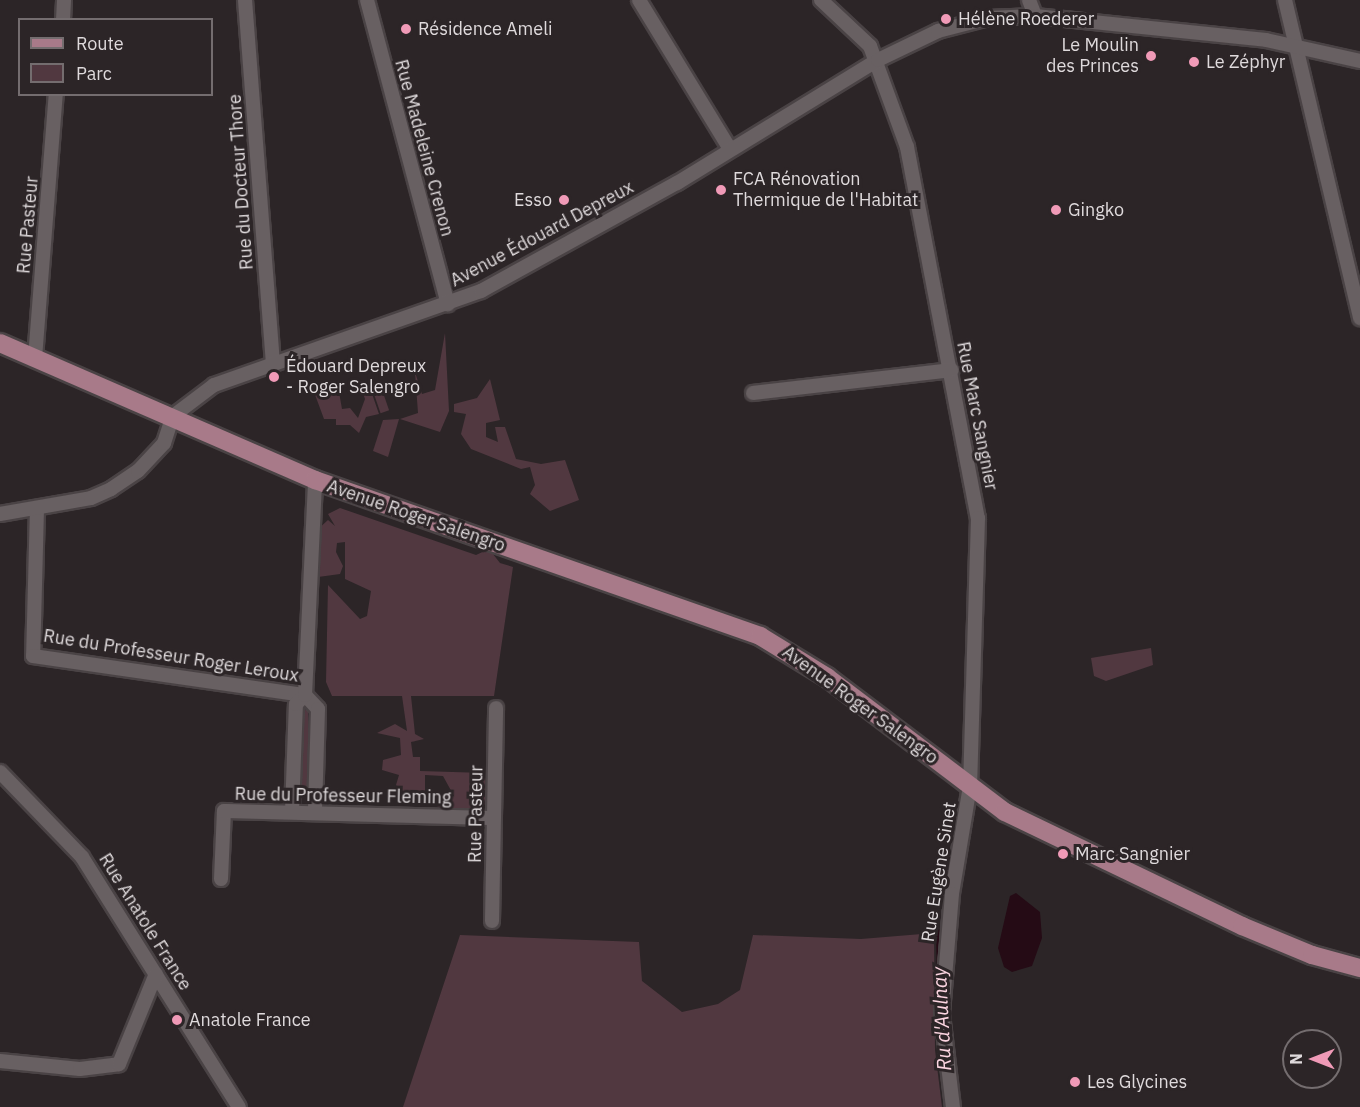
<!DOCTYPE html>
<meta charset="utf-8">
<style>
body{margin:0}
#map{position:relative;width:1360px;height:1107px;overflow:hidden;background:#2c2527;font-family:"IBM Plex Sans",sans-serif}
div>[style]{position:absolute}
[style*='--x']{left:calc(var(--x)*1px);top:calc(var(--y)*1px);width:calc(var(--w)*1px);rotate:calc(var(--a)*1deg)}
.green>*{inset:0;background:#513840;transform-origin:0 0}
.water>*{inset:0;background:#250b15}
.stream>*{height:4px;margin:-2px;padding:0 2px;transform-origin:2px;border-radius:2px;background:#250b15}
.roads{filter:drop-shadow(2px 0 #4a4345) drop-shadow(-2px 0 #4a4345) drop-shadow(0 2px #4a4345) drop-shadow(0 -2px #4a4345)}
.minor>*{height:14px;margin:-7px;padding:0 7px;transform-origin:7px;border-radius:7px;background:#686062}
.major>*{height:18px;margin:-9px;padding:0 9px;transform-origin:9px;border-radius:9px;background:#a87a89}
.dots>*{width:16px;height:16px;translate:-50% -50%;box-sizing:border-box;border:3px solid #2c2527;border-radius:50%}
span{translate:-50% -50%;white-space:nowrap;text-align:center;line-height:1.15;-webkit-text-stroke:6px #2c2527;paint-order:stroke}
.poi-label{font-size:18px;color:#dfdadc}
.left{translate:0 -50%;text-align:left}
.right{translate:-100% -50%;text-align:right}
.street-label{font-size:18px;color:#dfdadc}
.water-label{font-size:20px;color:#fcd5e1;font-style:italic}
.legend{position:absolute;left:18px;top:18px;width:195px;height:78px;box-sizing:border-box;background:#2c2527;border:2px solid #746d6f;margin:0;padding:8px 10px;list-style:none;font-size:18px;color:#dfdadc}
.legend li{display:flex;align-items:center;gap:12px;height:30px}
.legend b{width:30px;border:2px solid #746d6f}
.north{position:absolute;left:1282px;top:1029px;width:60px;height:60px;box-sizing:border-box;background:#2c2527;border:2px solid #746d6f;border-radius:50%;rotate:270deg;font-size:16px;font-weight:700;line-height:24px;text-align:center;color:#dfdadc}
.north::after{content:'';display:block;margin:auto;width:21px;height:27px;background:#f09ab7;clip-path:polygon(50% 0,100% 100%,50% 72%,0 100%)}
</style>
<div id="map">
<div class="green">
<i style="clip-path:polygon(445px 333px,449px 411px,440px 432px,400px 419px,418px 413px,415px 372px,422px 394px,435px 390px)"></i>
<i style="clip-path:polygon(490px 379px,500px 420px,486px 423px,486px 437px,498px 442px,495px 427px,505px 427px,516px 459px,541px 464px,565px 460px,579px 500px,550px 511px,530px 494px,535px 485px,530px 467px,521px 469px,471px 449px,461px 434px,466px 414px,454px 412px,454px 404px,477px 398px)"></i>
<i style="clip-path:polygon(321px 381px,339px 392px,342px 409px,350px 408px,358px 418px,365px 399px,362px 390px,369px 385px,379px 414px,366px 417px,359px 433px,350px 425px,336px 425px,336px 419px,324px 419px,314px 392px)"></i>
<i style="left:379px;top:381px;width:31px;height:9px;rotate:71deg"></i>
<i style="clip-path:polygon(399px 419px,388px 457px,373px 451px,383px 420px)"></i>
<i style="clip-path:polygon(evenodd,340px 508px,476px 555px,489px 549px,500px 563px,513px 567px,494px 696px,411px 696px,415px 734px,424px 739px,411px 742px,413px 757px,420px 757px,420px 771px,485px 773px,486px 804px,478px 808px,448px 809px,406px 798px,396px 785px,399px 775px,382px 770px,383px 760px,401px 755px,400px 738px,377px 733px,395px 724px,407px 731px,402px 696px,332px 696px,326px 682px,328px 585px,360px 619px,367px 616px,371px 591px,345px 579px,345px 542px,337px 543px,336px 552px,343px 566px,340px 574px,318px 577px,317px 530px,328px 520px,335px 526px,328px 514px,340px 508px,425px 775px,443px 776px,454px 796px,425px 795px,425px 775px)"></i>
<i style="clip-path:polygon(1151px 648px,1153px 665px,1106px 681px,1094px 676px,1091px 658px)"></i>
<i style="clip-path:polygon(308px 709px,310px 791px,306px 794px,298px 789px,300px 712px)"></i>
<i style="clip-path:polygon(934px 933px,935px 1050px,942px 1107px,403px 1107px,460px 935px,639px 942px,642px 981px,682px 1012px,718px 1004px,740px 990px,753px 935px,861px 939px)"></i>
</div>
<div class="water">
<i style="clip-path:polygon(1016px 893px,1040px 912px,1042px 938px,1032px 966px,1012px 972px,1004px 967px,998px 948px,1010px 896px)"></i>
</div>
<div class="stream">
<i style="--x:938;--y:931;--w:47;--a:88.8"></i>
<i style="--x:938;--y:1034;--w:52;--a:83.4"></i>
</div>
<div class="roads">
<div class="minor">
<i style="--x:245;--y:0;--w:363;--a:85.6"></i>
<i style="--x:367;--y:0;--w:315;--a:75.1"></i>
<i style="--x:639;--y:0;--w:175;--a:58.6"></i>
<i style="--x:821;--y:0;--w:67;--a:43.2"></i>
<i style="--x:870;--y:46;--w:108;--a:69.9"></i>
<i style="--x:907;--y:147;--w:378;--a:79.2"></i>
<i style="--x:978;--y:518;--w:268;--a:91.7"></i>
<i style="--x:970;--y:786;--w:109;--a:99.5"></i>
<i style="--x:952;--y:894;--w:120;--a:94.8"></i>
<i style="--x:942;--y:1014;--w:94;--a:83.3"></i>
<i style="--x:1029;--y:0;--w:17;--a:69"></i>
<i style="--x:1285;--y:0;--w:327;--a:76.7"></i>
<i style="--x:63;--y:20;--w:20;--a:-87"></i>
<i style="--x:35;--y:358;--w:265;--a:-85.5"></i>
<i style="--x:753;--y:393;--w:200;--a:-6.6"></i>
<i style="--x:37;--y:508;--w:148;--a:91.5"></i>
<i style="--x:33;--y:656;--w:275;--a:8.2"></i>
<i style="--x:0;--y:514;--w:92;--a:-10"></i>
<i style="--x:91;--y:498;--w:22;--a:-24"></i>
<i style="--x:111;--y:489;--w:32;--a:-34"></i>
<i style="--x:138;--y:471;--w:38;--a:-47"></i>
<i style="--x:164;--y:443;--w:28;--a:-72"></i>
<i style="--x:173;--y:416;--w:51;--a:-37.1"></i>
<i style="--x:214;--y:385;--w:283;--a:-19.4"></i>
<i style="--x:481;--y:291;--w:224;--a:-28.9"></i>
<i style="--x:677;--y:183;--w:236;--a:-31.5"></i>
<i style="--x:878;--y:60;--w:67;--a:-25.8"></i>
<i style="--x:938;--y:31;--w:52;--a:-14.6"></i>
<i style="--x:988;--y:18;--w:47;--a:-2.4"></i>
<i style="--x:1035;--y:16;--w:232;--a:5.9"></i>
<i style="--x:1266;--y:40;--w:96;--a:12.6"></i>
<i style="--x:305;--y:695;--w:19;--a:47"></i>
<i style="--x:318;--y:709;--w:102;--a:91.7"></i>
<i style="--x:0;--y:772;--w:118;--a:46"></i>
<i style="--x:82;--y:857;--w:295;--a:57.9"></i>
<i style="--x:292;--y:811;--w:107;--a:-87.9"></i>
<i style="--x:296;--y:704;--w:13;--a:-45"></i>
<i style="--x:305;--y:695;--w:215;--a:-87.3"></i>
<i style="--x:221;--y:879;--w:68;--a:-87.5"></i>
<i style="--x:224;--y:811;--w:269;--a:1.5"></i>
<i style="--x:492;--y:921;--w:213;--a:-88.9"></i>
<i style="--x:0;--y:1061;--w:80;--a:5.7"></i>
<i style="--x:80;--y:1069;--w:39;--a:-7"></i>
<i style="--x:119;--y:1064;--w:97;--a:-67.7"></i>
</div>
<div class="major">
<i style="--x:0;--y:343;--w:344;--a:23.5"></i>
<i style="--x:315;--y:480;--w:472;--a:19.3"></i>
<i style="--x:760;--y:636;--w:79;--a:31.5"></i>
<i style="--x:827;--y:677;--w:223;--a:37.2"></i>
<i style="--x:1005;--y:812;--w:263;--a:25.7"></i>
<i style="--x:1242;--y:926;--w:76;--a:22.5"></i>
<i style="--x:1312;--y:955;--w:50;--a:15.2"></i>
</div>
</div>
<div class="dots">
<i style="left:946px;top:19px;background:#f09ab7"></i>
<i style="left:406px;top:29px;background:#f09ab7"></i>
<i style="left:1151px;top:56px;background:#f09ab7"></i>
<i style="left:1194px;top:62px;background:#f09ab7"></i>
<i style="left:721px;top:190px;background:#f09ab7"></i>
<i style="left:564px;top:200px;background:#f09ab7"></i>
<i style="left:1056px;top:210px;background:#f09ab7"></i>
<i style="left:274px;top:377px;background:#f09ab7"></i>
<i style="left:1063px;top:854px;background:#f09ab7"></i>
<i style="left:177px;top:1020px;background:#f09ab7"></i>
<i style="left:1075px;top:1082px;background:#f09ab7"></i>
</div>
<div class="poi-label">
<span class="left" style="left:958px;top:19px">Hélène Roederer</span>
<span class="left" style="left:418px;top:29px">Résidence Ameli</span>
<span class="right" style="left:1139px;top:56px">Le Moulin<br>des Princes</span>
<span class="left" style="left:1206px;top:62px">Le Zéphyr</span>
<span class="left" style="left:733px;top:190px">FCA Rénovation<br>Thermique de l'Habitat</span>
<span class="right" style="left:552px;top:200px">Esso</span>
<span class="left" style="left:1068px;top:210px">Gingko</span>
<span class="left" style="left:286px;top:377px">Édouard Depreux<br>- Roger Salengro</span>
<span class="left" style="left:1075px;top:854px">Marc Sangnier</span>
<span class="left" style="left:189px;top:1020px">Anatole France</span>
<span class="left" style="left:1087px;top:1082px">Les Glycines</span>
</div>
<div class="street-label">
<span style="left:424px;top:148px;rotate:75deg">Rue Madeleine Crenon</span>
<span style="left:241px;top:182px;rotate:-94deg">Rue du Docteur Thore</span>
<span style="left:28px;top:225px;rotate:-85deg">Rue Pasteur</span>
<span style="left:542px;top:234px;rotate:-28deg">Avenue Édouard Depreux</span>
<span style="left:977px;top:416px;rotate:79deg">Rue Marc Sangnier</span>
<span style="left:416px;top:516px;rotate:19deg">Avenue Roger Salengro</span>
<span style="left:171px;top:656px;rotate:9deg">Rue du Professeur Roger Leroux</span>
<span style="left:860px;top:705px;rotate:36deg">Avenue Roger Salengro</span>
<span style="left:343px;top:796px;rotate:1deg">Rue du Professeur Fleming</span>
<span style="left:476px;top:814px;rotate:-89deg">Rue Pasteur</span>
<span style="left:939px;top:872px;rotate:-81deg">Rue Eugène Sinet</span>
<span style="left:145px;top:922px;rotate:58deg">Rue Anatole France</span>
</div>
<div class="water-label">
<span style="left:941px;top:1019px;rotate:-93deg">Ru d'Aulnay</span>
</div>
<ul class="legend">
<li><b style="height:8px;background:#a87a89"></b>Route</li>
<li><b style="height:16px;background:#513840"></b>Parc</li>
</ul>
<div class="north">N</div>
</div>
